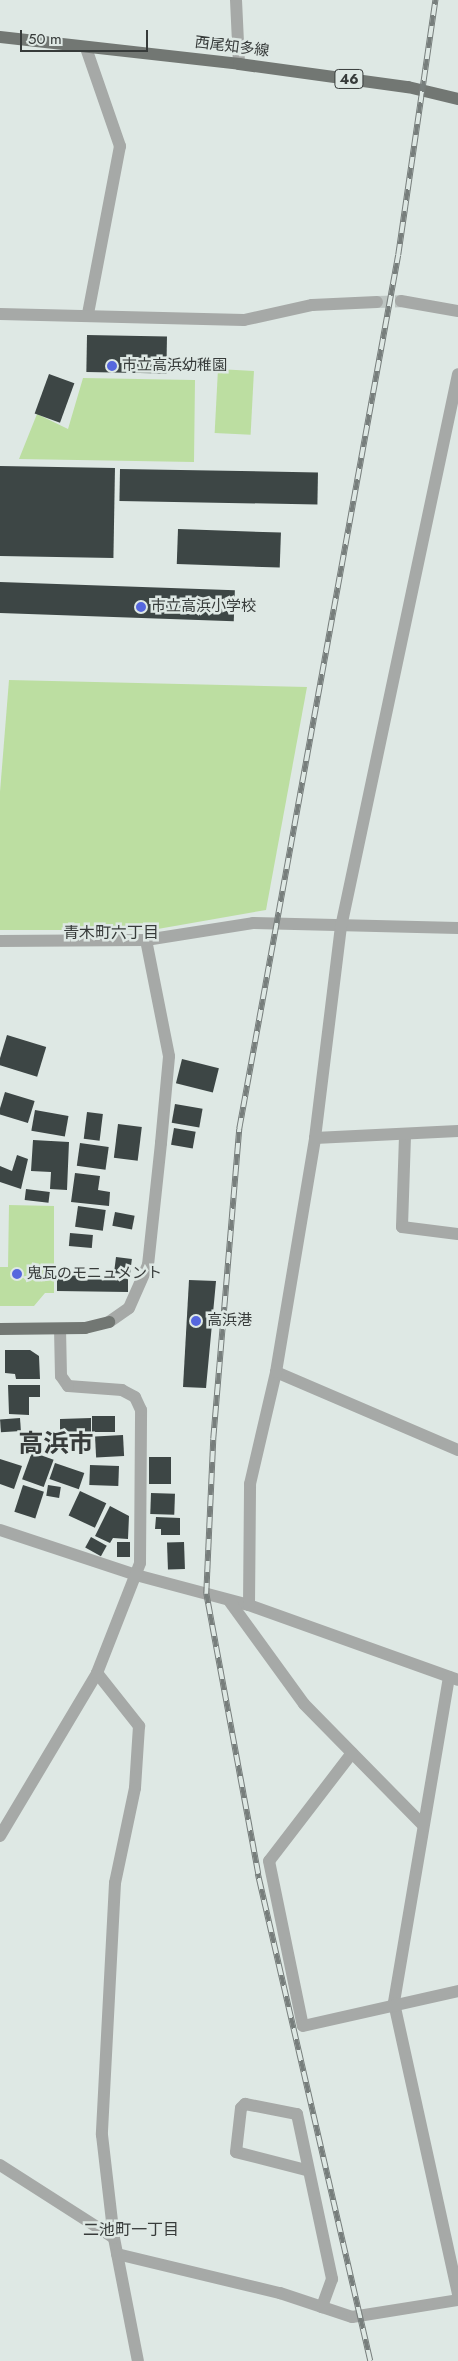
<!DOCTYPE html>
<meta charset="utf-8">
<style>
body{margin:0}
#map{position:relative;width:458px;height:2361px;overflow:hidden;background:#dee8e4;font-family:Jost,"Noto Sans JP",sans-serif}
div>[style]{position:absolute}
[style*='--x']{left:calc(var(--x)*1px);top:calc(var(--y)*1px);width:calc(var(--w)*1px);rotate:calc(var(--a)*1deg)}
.green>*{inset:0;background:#bcdea1;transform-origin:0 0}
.building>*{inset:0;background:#3d4645;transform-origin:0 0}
.minor-tunnel>*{height:12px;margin-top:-6px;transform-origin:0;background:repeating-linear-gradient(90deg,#bdc5c2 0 12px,transparent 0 18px)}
.minor>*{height:12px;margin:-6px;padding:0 6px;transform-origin:6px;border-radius:6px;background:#a6a9a7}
.major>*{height:12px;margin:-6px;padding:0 6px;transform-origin:6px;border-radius:6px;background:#727773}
.rail>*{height:5.5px;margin-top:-2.75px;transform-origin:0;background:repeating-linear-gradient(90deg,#dee8e4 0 11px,#777e7c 0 22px);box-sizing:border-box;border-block:1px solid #777e7c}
.dots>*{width:14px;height:14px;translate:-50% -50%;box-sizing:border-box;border:2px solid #dee8e4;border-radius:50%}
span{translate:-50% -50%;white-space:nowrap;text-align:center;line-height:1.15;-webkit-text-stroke:5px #dee8e4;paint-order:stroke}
.shield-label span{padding:1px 4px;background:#dee8e4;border:1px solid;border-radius:4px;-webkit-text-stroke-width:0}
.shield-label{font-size:14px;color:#373b3a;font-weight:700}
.street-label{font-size:15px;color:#373b3a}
.poi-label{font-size:15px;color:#373b3a}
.left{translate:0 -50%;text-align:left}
.neighbourhood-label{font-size:16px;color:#373b3a}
.town-label{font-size:25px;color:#373b3a;font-weight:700}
.scale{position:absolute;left:20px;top:30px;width:128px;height:22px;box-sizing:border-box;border:2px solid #373b3a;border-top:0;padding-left:6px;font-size:15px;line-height:18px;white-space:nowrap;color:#373b3a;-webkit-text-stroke:4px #dee8e4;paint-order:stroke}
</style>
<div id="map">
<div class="green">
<i style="left:218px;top:369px;width:36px;height:64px;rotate:3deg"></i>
<i style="clip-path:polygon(83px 378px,195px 380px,194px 462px,19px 459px,37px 414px,68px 429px)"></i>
<i style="clip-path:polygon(9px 680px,307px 687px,266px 910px,152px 930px,0 930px,0 792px)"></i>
<i style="clip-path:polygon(9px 1205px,54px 1206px,54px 1293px,45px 1293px,34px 1306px,0 1306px,0 1267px,8px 1267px)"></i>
</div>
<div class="building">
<i style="left:87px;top:335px;width:80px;height:37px;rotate:1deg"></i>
<i style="left:49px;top:374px;width:27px;height:42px;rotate:20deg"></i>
<i style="left:0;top:466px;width:115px;height:90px;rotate:1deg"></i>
<i style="left:120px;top:469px;width:198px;height:32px;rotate:1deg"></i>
<i style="left:178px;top:529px;width:103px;height:35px;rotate:2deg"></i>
<i style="left:0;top:582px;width:235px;height:31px;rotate:2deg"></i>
<i style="left:7px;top:1035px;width:41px;height:31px;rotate:17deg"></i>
<i style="left:182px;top:1059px;width:38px;height:25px;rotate:14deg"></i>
<i style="left:5px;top:1092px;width:31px;height:23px;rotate:17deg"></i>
<i style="left:175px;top:1104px;width:28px;height:19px;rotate:10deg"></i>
<i style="left:35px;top:1110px;width:34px;height:21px;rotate:10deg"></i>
<i style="left:87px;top:1112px;width:16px;height:27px;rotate:7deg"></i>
<i style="left:118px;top:1124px;width:24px;height:34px;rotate:7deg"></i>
<i style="left:174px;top:1128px;width:22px;height:17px;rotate:10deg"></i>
<i style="clip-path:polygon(33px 1140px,69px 1142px,67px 1190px,50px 1189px,51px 1172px,31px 1171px)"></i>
<i style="left:80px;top:1143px;width:29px;height:23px;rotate:8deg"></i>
<i style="clip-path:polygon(17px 1155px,28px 1159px,21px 1189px,0 1182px,0 1166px,12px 1171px)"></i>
<i style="clip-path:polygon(75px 1173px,100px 1176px,98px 1190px,110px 1192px,109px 1206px,71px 1202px)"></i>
<i style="left:26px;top:1189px;width:24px;height:11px;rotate:7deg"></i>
<i style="left:78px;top:1206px;width:28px;height:21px;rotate:8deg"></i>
<i style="left:115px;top:1212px;width:20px;height:14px;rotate:11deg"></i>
<i style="left:70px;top:1233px;width:23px;height:13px;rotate:5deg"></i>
<i style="left:116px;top:1257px;width:16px;height:16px;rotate:7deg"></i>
<i style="clip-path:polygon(57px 1271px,128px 1279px,128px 1292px,57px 1291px)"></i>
<i style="clip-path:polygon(189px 1280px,216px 1281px,206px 1388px,183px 1387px)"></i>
<i style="clip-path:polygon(5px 1350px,30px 1350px,39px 1356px,40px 1379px,16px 1379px,15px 1374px,5px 1373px)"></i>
<i style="clip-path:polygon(8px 1385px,40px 1385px,40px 1397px,29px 1397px,29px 1415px,9px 1414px)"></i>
<i style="left:92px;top:1416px;width:23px;height:16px"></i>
<i style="left:20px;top:1418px;width:13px;height:20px;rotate:86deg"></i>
<i style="clip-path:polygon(91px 1418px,91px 1433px,75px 1433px,76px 1443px,60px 1443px,60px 1419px)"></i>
<i style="left:123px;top:1435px;width:21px;height:28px;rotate:87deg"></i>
<i style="left:32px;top:1452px;width:23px;height:29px;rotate:20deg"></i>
<i style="left:171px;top:1457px;width:27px;height:22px;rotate:90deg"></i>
<i style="clip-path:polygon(0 1459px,22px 1466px,14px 1489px,0 1484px)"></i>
<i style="left:55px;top:1463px;width:31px;height:17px;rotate:19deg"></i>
<i style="left:90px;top:1465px;width:29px;height:20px;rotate:2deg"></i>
<i style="left:23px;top:1485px;width:22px;height:28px;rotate:18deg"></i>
<i style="left:48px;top:1485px;width:13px;height:11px;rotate:9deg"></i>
<i style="left:80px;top:1491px;width:29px;height:27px;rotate:25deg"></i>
<i style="left:151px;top:1493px;width:24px;height:21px;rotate:2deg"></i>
<i style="clip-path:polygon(110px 1506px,129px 1516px,128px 1539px,113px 1538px,110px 1543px,95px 1536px)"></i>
<i style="clip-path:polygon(156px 1517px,180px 1518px,180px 1535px,161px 1535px,161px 1529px,155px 1529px)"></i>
<i style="left:91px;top:1537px;width:18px;height:12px;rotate:29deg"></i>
<i style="left:117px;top:1542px;width:13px;height:15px"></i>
<i style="left:184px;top:1542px;width:27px;height:17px;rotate:88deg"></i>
</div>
<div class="minor-tunnel">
<i style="--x:377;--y:302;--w:24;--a:-2"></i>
</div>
<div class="minor">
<i style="--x:236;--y:0;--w:64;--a:87.3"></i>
<i style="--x:86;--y:48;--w:104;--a:70.9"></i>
<i style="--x:120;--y:146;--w:171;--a:100.8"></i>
<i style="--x:401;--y:301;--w:58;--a:10"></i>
<i style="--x:0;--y:314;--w:244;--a:1.4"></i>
<i style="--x:244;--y:320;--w:70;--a:-12.4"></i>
<i style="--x:312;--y:305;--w:65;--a:-2.6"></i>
<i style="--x:0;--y:941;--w:146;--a:-0.4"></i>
<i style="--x:146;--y:940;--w:108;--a:-9"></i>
<i style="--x:253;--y:923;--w:205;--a:1.4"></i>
<i style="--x:405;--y:1136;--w:91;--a:91.9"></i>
<i style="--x:402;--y:1227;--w:56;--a:7.1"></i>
<i style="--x:315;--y:1138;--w:143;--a:-2.8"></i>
<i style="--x:109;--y:1322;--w:24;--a:-35"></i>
<i style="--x:129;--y:1308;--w:47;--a:-66.2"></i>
<i style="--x:148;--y:1265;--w:123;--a:-83.9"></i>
<i style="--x:161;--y:1143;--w:87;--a:-84.7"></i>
<i style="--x:169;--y:1056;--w:118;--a:-101.2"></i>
<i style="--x:276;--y:1372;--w:198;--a:23.2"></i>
<i style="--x:0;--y:1530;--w:143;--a:18.3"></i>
<i style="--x:136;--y:1575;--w:117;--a:14.9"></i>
<i style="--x:249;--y:1605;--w:222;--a:19.7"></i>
<i style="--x:230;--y:1602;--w:126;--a:54"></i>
<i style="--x:304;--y:1704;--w:168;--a:45.5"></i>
<i style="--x:249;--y:1605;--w:121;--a:-89.5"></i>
<i style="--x:250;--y:1484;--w:115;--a:-76.9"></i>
<i style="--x:276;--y:1372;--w:237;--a:-80.5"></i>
<i style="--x:315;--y:1138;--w:213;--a:-83"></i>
<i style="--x:341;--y:927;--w:565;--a:-78.05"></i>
<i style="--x:97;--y:1673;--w:68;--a:51.6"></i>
<i style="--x:139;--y:1726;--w:62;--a:93.7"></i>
<i style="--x:135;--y:1788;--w:97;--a:101.9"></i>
<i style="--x:115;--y:1883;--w:252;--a:93"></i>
<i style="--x:102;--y:2135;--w:104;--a:83.4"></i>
<i style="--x:114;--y:2238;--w:125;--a:79"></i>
<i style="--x:449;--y:1677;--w:331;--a:99.6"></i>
<i style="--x:394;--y:2003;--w:298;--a:77.6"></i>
<i style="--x:352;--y:1753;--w:136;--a:127.5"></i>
<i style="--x:269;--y:1861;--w:168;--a:78.4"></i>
<i style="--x:303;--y:2026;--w:159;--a:-12.7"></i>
<i style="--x:0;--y:1836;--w:190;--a:-59.2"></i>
<i style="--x:97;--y:1673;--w:118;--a:-68.6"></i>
<i style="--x:140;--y:1563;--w:153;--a:-89.6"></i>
<i style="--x:141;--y:1410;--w:14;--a:-115"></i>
<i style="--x:135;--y:1397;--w:15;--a:-152"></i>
<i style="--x:122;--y:1390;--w:54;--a:-175.8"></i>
<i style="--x:68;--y:1386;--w:12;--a:-125"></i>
<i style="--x:61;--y:1376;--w:47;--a:-91.2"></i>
<i style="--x:0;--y:2165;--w:135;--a:32.6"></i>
<i style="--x:306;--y:2170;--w:72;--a:-165.6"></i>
<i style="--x:236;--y:2152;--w:44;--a:-83.5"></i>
<i style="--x:241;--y:2108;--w:6;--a:-45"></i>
<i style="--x:245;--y:2104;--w:53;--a:10.9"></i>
<i style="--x:297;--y:2114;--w:169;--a:78"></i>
<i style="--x:332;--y:2279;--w:30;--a:110"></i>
<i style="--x:117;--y:2254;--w:168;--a:13.5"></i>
<i style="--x:280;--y:2293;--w:76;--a:18.4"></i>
<i style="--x:352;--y:2317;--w:107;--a:-9.1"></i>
</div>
<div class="major">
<i style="--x:0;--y:37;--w:241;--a:6.4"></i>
<i style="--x:239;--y:64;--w:171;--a:7.8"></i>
<i style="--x:408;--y:87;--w:51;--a:13.5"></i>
<i style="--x:0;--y:1329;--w:85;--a:-0.7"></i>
<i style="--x:85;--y:1328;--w:25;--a:-14"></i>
</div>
<div class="rail">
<i style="--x:370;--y:2361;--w:500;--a:-103"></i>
<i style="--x:258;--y:1874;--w:285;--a:-100.5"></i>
<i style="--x:206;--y:1594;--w:155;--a:-87.4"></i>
<i style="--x:213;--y:1439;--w:311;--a:-85.2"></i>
<i style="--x:239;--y:1129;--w:888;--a:-79.69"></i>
<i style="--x:398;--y:255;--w:258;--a:-81.7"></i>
</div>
<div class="dots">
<i style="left:112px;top:366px;background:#5667de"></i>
<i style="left:141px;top:607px;background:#5667de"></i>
<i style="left:17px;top:1274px;background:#5667de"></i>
<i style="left:196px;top:1321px;background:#5667de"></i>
</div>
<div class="shield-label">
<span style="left:349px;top:79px">46</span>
</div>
<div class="street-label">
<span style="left:232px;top:47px;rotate:7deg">西尾知多線</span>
</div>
<div class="poi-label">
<span class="left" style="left:122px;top:366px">市立高浜幼稚園</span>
<span class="left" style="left:151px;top:607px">市立高浜小学校</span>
<span class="left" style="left:27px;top:1274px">鬼瓦のモニュメント</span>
<span class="left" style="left:207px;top:1321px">高浜港</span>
</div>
<div class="neighbourhood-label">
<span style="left:111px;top:933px">青木町六丁目</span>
<span style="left:131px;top:2230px">二池町一丁目</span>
</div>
<div class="town-label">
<span style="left:56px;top:1443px">高浜市</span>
</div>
<div class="scale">50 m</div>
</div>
